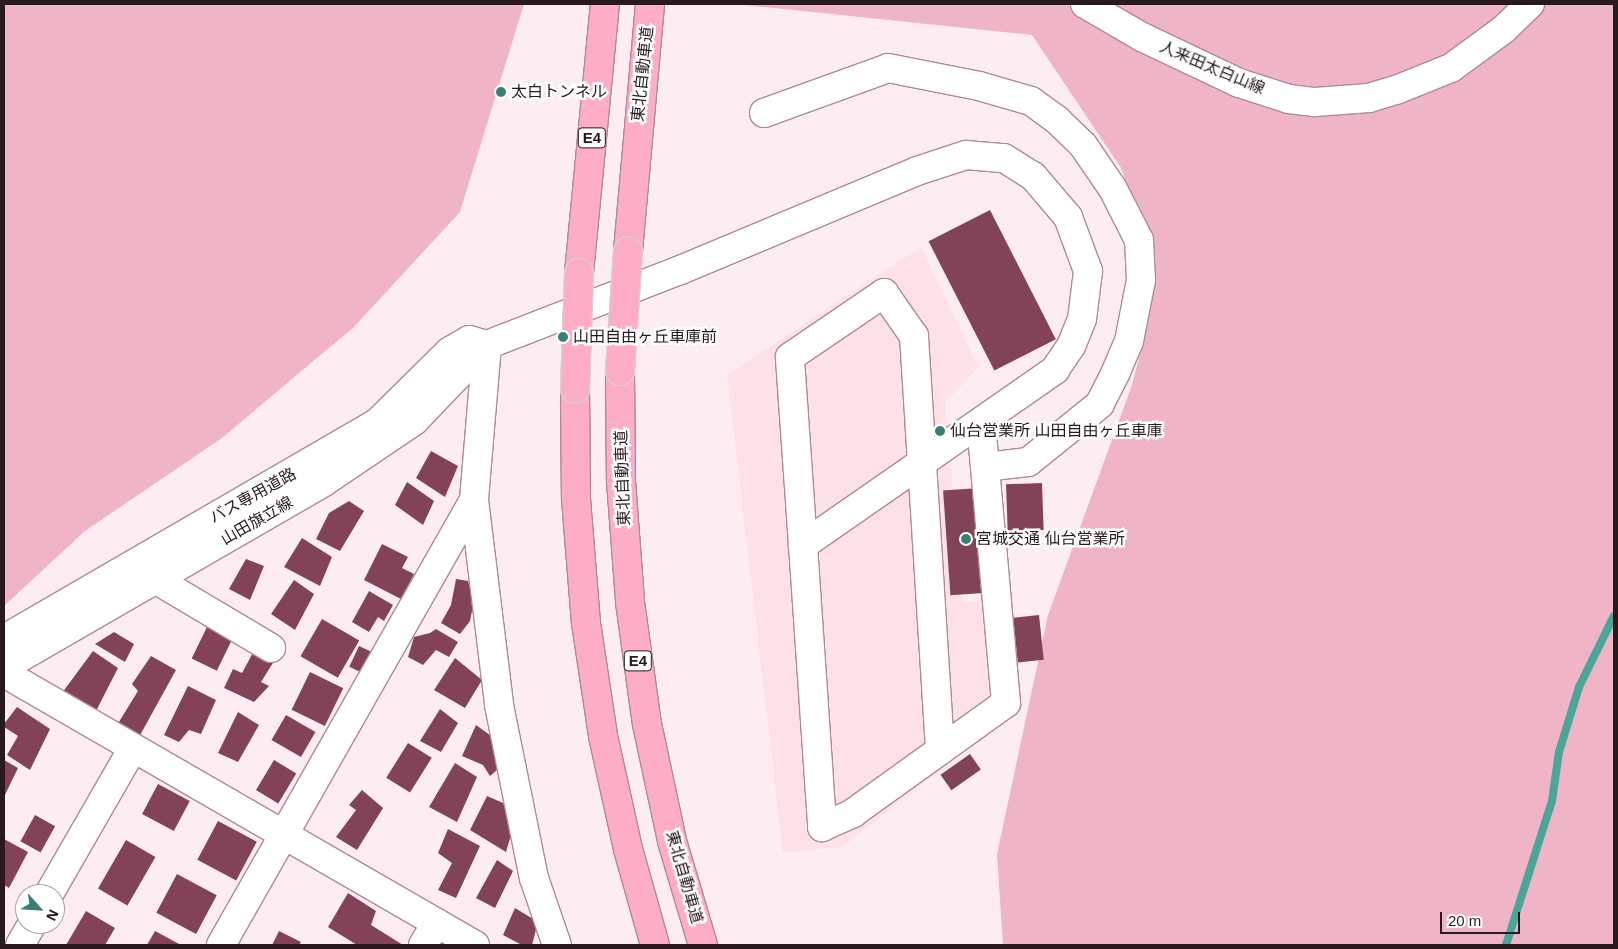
<!DOCTYPE html>
<meta charset="utf-8">
<style>
body{margin:0}
#map{position:relative;width:1618px;height:949px;overflow:hidden;background:#fdecf1;font-family:Helvetica,"Noto Sans JP",sans-serif}
div>[style]{position:absolute}
[style*='--x']{left:calc(var(--x)*1px);top:calc(var(--y)*1px);width:calc(var(--w)*1px);rotate:calc(var(--a)*1deg)}
.built>*{inset:0;background:#fee0e7}
.green>*{inset:0;background:#efb5c6}
.stream>*{height:8px;margin:-4px;padding:0 4px;transform-origin:4px;border-radius:4px;background:#4ba699}
.building>*{inset:0;background:#824358;transform-origin:0 0}
.roads{filter:drop-shadow(1px 0 #af8994) drop-shadow(-1px 0 #af8994) drop-shadow(0 1px #af8994) drop-shadow(0 -1px #af8994)}
.minor>*{height:28px;margin:-14px;padding:0 14px;transform-origin:14px;border-radius:14px;background:#fff}
.highway>*{height:28px;margin:-14px;padding:0 14px;transform-origin:14px;border-radius:14px;background:#fdadc5}
.bridges{filter:drop-shadow(1px 0 #d4d1d2) drop-shadow(-1px 0 #d4d1d2) drop-shadow(0 1px #d4d1d2) drop-shadow(0 -1px #d4d1d2)}
.highway-bridge>*{height:28px;margin:-14px;padding:0 14px;transform-origin:14px;border-radius:14px;background:#fdadc5}
.dots>*{width:14px;height:14px;translate:-50% -50%;box-sizing:border-box;border:2px solid #fff;border-radius:50%}
span{translate:-50% -50%;white-space:nowrap;text-align:center;line-height:1.15;-webkit-text-stroke:5px #fff;paint-order:stroke}
.shield-label span{padding:1px 4px;background:#fff;border:1px solid;border-radius:4px;-webkit-text-stroke-width:0}
.shield-label{font-size:15px;color:#27191d;font-weight:700}
.street-label{font-size:16px;color:#27191d}
.poi-label{font-size:16px;color:#27191d}
.left{translate:0 -50%;text-align:left}
.frame{position:absolute;inset:0;border:5px solid #27191d;pointer-events:none}
.north{position:absolute;left:15px;top:884px;width:50px;height:50px;box-sizing:border-box;background:#fff;border:1px solid #a9a3a5;border-radius:50%;rotate:116deg;font-size:14px;font-weight:700;line-height:20px;text-align:center;color:#27191d}
.north::after{content:'';display:block;margin:auto;width:18px;height:22px;background:#3a7f76;clip-path:polygon(50% 0,100% 100%,50% 72%,0 100%)}
.scale{position:absolute;left:1440px;top:912px;width:80px;height:22px;box-sizing:border-box;border:2px solid #27191d;border-top:0;padding-left:6px;font-size:15px;line-height:18px;white-space:nowrap;color:#27191d;-webkit-text-stroke:4px #fff;paint-order:stroke}
</style>
<div id="map">
<div class="built">
<i style="clip-path:polygon(921px 247px,978px 368px,945px 402px,963px 602px,1012px 596px,1022px 705px,842px 847px,783px 853px,727px 375px)"></i>
</div>
<div class="green">
<i style="clip-path:polygon(4px 4px,524px 4px,460px 212px,354px 327px,222px 438px,85px 531px,4px 606px)"></i>
<i style="clip-path:polygon(735px 4px,1614px 4px,1614px 945px,1003px 945px,997px 854px,1048px 615px,1132px 385px,1148px 323px,1154px 262px,1121px 168px,1032px 35px)"></i>
</div>
<div class="stream">
<i style="--x:1506;--y:945;--w:151;--a:-72.3"></i>
<i style="--x:1552;--y:801;--w:49;--a:-81.9"></i>
<i style="--x:1559;--y:752;--w:68;--a:-72.9"></i>
<i style="--x:1579;--y:687;--w:79;--a:-63.8"></i>
</div>
<div class="building">
<i style="left:990px;top:210px;width:145px;height:69px;rotate:63deg"></i>
<i style="clip-path:polygon(431px 451px,458px 466px,445px 497px,416px 478px)"></i>
<i style="clip-path:polygon(407px 482px,434px 501px,423px 525px,395px 505px)"></i>
<i style="left:1042px;top:483px;width:47px;height:36px;rotate:88deg"></i>
<i style="left:979px;top:488px;width:105px;height:36px;rotate:86deg"></i>
<i style="clip-path:polygon(349px 501px,364px 511px,340px 551px,316px 539px,329px 513px)"></i>
<i style="clip-path:polygon(302px 538px,332px 557px,320px 586px,284px 567px)"></i>
<i style="clip-path:polygon(382px 544px,408px 557px,402px 568px,414px 574px,401px 599px,364px 580px)"></i>
<i style="clip-path:polygon(246px 559px,264px 566px,250px 600px,229px 589px)"></i>
<i style="clip-path:polygon(456px 579px,468px 581px,474px 601px,470px 621px,460px 634px,441px 623px,451px 605px)"></i>
<i style="clip-path:polygon(294px 580px,314px 594px,295px 630px,271px 614px)"></i>
<i style="clip-path:polygon(369px 591px,393px 605px,384px 621px,378px 617px,369px 632px,352px 622px)"></i>
<i style="left:1039px;top:615px;width:45px;height:26px;rotate:84deg"></i>
<i style="left:322px;top:619px;width:43px;height:43px;rotate:30deg"></i>
<i style="left:207px;top:627px;width:28px;height:35px;rotate:26deg"></i>
<i style="clip-path:polygon(436px 629px,458px 642px,449px 657px,436px 650px,423px 665px,408px 657px,414px 637px,430px 633px)"></i>
<i style="clip-path:polygon(114px 632px,134px 644px,125px 662px,95px 644px)"></i>
<i style="left:359px;top:646px;width:17px;height:23px;rotate:25deg"></i>
<i style="clip-path:polygon(256px 647px,276px 658px,261px 682px,269px 686px,254px 702px,224px 688px,233px 669px,242px 673px)"></i>
<i style="clip-path:polygon(93px 651px,118px 668px,96px 711px,62px 693px)"></i>
<i style="clip-path:polygon(151px 656px,176px 670px,139px 737px,117px 725px,138px 691px,132px 684px)"></i>
<i style="clip-path:polygon(455px 658px,482px 680px,465px 708px,434px 690px)"></i>
<i style="left:310px;top:672px;width:37px;height:42px;rotate:26deg"></i>
<i style="clip-path:polygon(188px 686px,216px 700px,201px 734px,189px 730px,179px 742px,164px 735px)"></i>
<i style="clip-path:polygon(17px 707px,50px 729px,30px 770px,7px 755px,18px 736px,4px 727px,4px 724px)"></i>
<i style="clip-path:polygon(440px 709px,458px 723px,441px 752px,420px 741px)"></i>
<i style="clip-path:polygon(238px 712px,259px 725px,238px 762px,218px 753px)"></i>
<i style="left:286px;top:715px;width:34px;height:29px;rotate:30deg"></i>
<i style="clip-path:polygon(476px 725px,494px 738px,497px 770px,490px 776px,483px 765px,462px 756px)"></i>
<i style="left:408px;top:743px;width:28px;height:41px;rotate:32deg"></i>
<i style="left:970px;top:754px;width:19px;height:36px;rotate:55deg"></i>
<i style="clip-path:polygon(4px 760px,18px 768px,4px 797px)"></i>
<i style="left:274px;top:760px;width:26px;height:35px;rotate:31deg"></i>
<i style="clip-path:polygon(455px 763px,477px 777px,457px 822px,429px 807px)"></i>
<i style="left:158px;top:784px;width:36px;height:34px;rotate:28deg"></i>
<i style="clip-path:polygon(362px 790px,383px 808px,357px 850px,336px 837px,356px 810px,349px 805px)"></i>
<i style="clip-path:polygon(487px 796px,503px 803px,513px 828px,506px 852px,470px 830px)"></i>
<i style="left:35px;top:815px;width:23px;height:30px;rotate:29deg"></i>
<i style="left:218px;top:821px;width:44px;height:44px;rotate:28deg"></i>
<i style="clip-path:polygon(448px 829px,480px 846px,456px 898px,438px 890px,452px 863px,438px 853px)"></i>
<i style="clip-path:polygon(4px 839px,28px 852px,9px 888px,4px 885px)"></i>
<i style="left:126px;top:840px;width:34px;height:56px;rotate:30deg"></i>
<i style="clip-path:polygon(497px 860px,513px 871px,495px 908px,476px 898px)"></i>
<i style="left:177px;top:874px;width:45px;height:44px;rotate:28deg"></i>
<i style="clip-path:polygon(348px 893px,376px 911px,371px 925px,403px 945px,357px 945px,328px 927px)"></i>
<i style="clip-path:polygon(515px 908px,538px 922px,532px 945px,522px 945px,503px 935px)"></i>
<i style="clip-path:polygon(86px 911px,115px 928px,105px 945px,66px 945px)"></i>
<i style="clip-path:polygon(155px 931px,181px 945px,147px 945px)"></i>
<i style="clip-path:polygon(279px 931px,301px 942px,299px 945px,272px 945px)"></i>
</div>
<div class="roads">
<div class="minor">
<i style="--x:1085;--y:4;--w:66;--a:30.1"></i>
<i style="--x:1142;--y:37;--w:107;--a:25.4"></i>
<i style="--x:1239;--y:83;--w:52;--a:17.7"></i>
<i style="--x:1289;--y:99;--w:26;--a:7"></i>
<i style="--x:1315;--y:102;--w:54;--a:-4.2"></i>
<i style="--x:1369;--y:98;--w:28;--a:-17"></i>
<i style="--x:1396;--y:90;--w:59;--a:-21.8"></i>
<i style="--x:1451;--y:68;--w:66;--a:-36.3"></i>
<i style="--x:1504;--y:29;--w:36;--a:-44"></i>
<i style="--x:764;--y:113;--w:132;--a:-19.9"></i>
<i style="--x:888;--y:68;--w:93;--a:11.2"></i>
<i style="--x:979;--y:86;--w:54;--a:16.1"></i>
<i style="--x:1031;--y:101;--w:32;--a:36"></i>
<i style="--x:1057;--y:120;--w:36;--a:44"></i>
<i style="--x:1083;--y:145;--w:53;--a:55.7"></i>
<i style="--x:1113;--y:189;--w:57;--a:63"></i>
<i style="--x:1139;--y:240;--w:40;--a:87.1"></i>
<i style="--x:1141;--y:280;--w:62;--a:101.1"></i>
<i style="--x:1129;--y:341;--w:34;--a:113"></i>
<i style="--x:1116;--y:372;--w:36;--a:117"></i>
<i style="--x:1100;--y:404;--w:92;--a:141.1"></i>
<i style="--x:1028;--y:462;--w:42;--a:173.2"></i>
<i style="--x:487;--y:345;--w:156;--a:94.8"></i>
<i style="--x:474;--y:500;--w:207;--a:83"></i>
<i style="--x:499;--y:705;--w:177;--a:78.6"></i>
<i style="--x:534;--y:878;--w:71;--a:71.1"></i>
<i style="--x:803;--y:545;--w:188;--a:-94"></i>
<i style="--x:790;--y:357;--w:114;--a:-34.2"></i>
<i style="--x:884;--y:293;--w:52;--a:55.1"></i>
<i style="--x:914;--y:336;--w:415;--a:86.4"></i>
<i style="--x:155;--y:579;--w:135;--a:30.7"></i>
<i style="--x:4;--y:639;--w:432;--a:-30.1"></i>
<i style="--x:378;--y:422;--w:101;--a:-44.6"></i>
<i style="--x:450;--y:351;--w:22;--a:-30"></i>
<i style="--x:469;--y:340;--w:19;--a:16"></i>
<i style="--x:4;--y:667;--w:370;--a:-30"></i>
<i style="--x:324;--y:482;--w:109;--a:-34.1"></i>
<i style="--x:414;--y:421;--w:105;--a:-46.2"></i>
<i style="--x:487;--y:345;--w:205;--a:-21.2"></i>
<i style="--x:678;--y:271;--w:259;--a:-22.7"></i>
<i style="--x:917;--y:171;--w:52;--a:-18.1"></i>
<i style="--x:966;--y:155;--w:38;--a:5"></i>
<i style="--x:1004;--y:158;--w:34;--a:32"></i>
<i style="--x:1033;--y:176;--w:54;--a:49.5"></i>
<i style="--x:1068;--y:217;--w:58;--a:69.7"></i>
<i style="--x:1088;--y:271;--w:48;--a:97.1"></i>
<i style="--x:1082;--y:319;--w:29;--a:112"></i>
<i style="--x:1071;--y:346;--w:29;--a:124"></i>
<i style="--x:1055;--y:370;--w:307;--a:145.2"></i>
<i style="--x:803;--y:545;--w:283;--a:86.1"></i>
<i style="--x:822;--y:827;--w:34;--a:-24"></i>
<i style="--x:853;--y:813;--w:188;--a:-35.7"></i>
<i style="--x:1006;--y:703;--w:281;--a:-95.1"></i>
<i style="--x:4;--y:673;--w:544;--a:30.01"></i>
<i style="--x:49;--y:894;--w:168;--a:-60.1"></i>
<i style="--x:20;--y:945;--w:24;--a:-60"></i>
<i style="--x:221;--y:945;--w:512;--a:-60.38"></i>
<i style="--x:423;--y:945;--w:26;--a:-59"></i>
</div>
<div class="highway">
<i style="--x:628;--y:251;--w:248;--a:-84.9"></i>
<i style="--x:579;--y:273;--w:270;--a:-84.5"></i>
<i style="--x:620;--y:371;--w:110;--a:89.5"></i>
<i style="--x:621;--y:481;--w:121;--a:85.7"></i>
<i style="--x:630;--y:602;--w:123;--a:82.1"></i>
<i style="--x:647;--y:724;--w:120;--a:77.9"></i>
<i style="--x:672;--y:841;--w:109;--a:73.4"></i>
<i style="--x:575;--y:389;--w:110;--a:89.5"></i>
<i style="--x:576;--y:499;--w:124;--a:85.4"></i>
<i style="--x:586;--y:623;--w:114;--a:81.4"></i>
<i style="--x:603;--y:736;--w:116;--a:77.5"></i>
<i style="--x:628;--y:849;--w:100;--a:74.3"></i>
</div>
</div>
<div class="bridges">
<div class="highway-bridge">
<i style="--x:620;--y:371;--w:120;--a:-86.2"></i>
<i style="--x:575;--y:389;--w:116;--a:-88"></i>
</div>
</div>
<div class="dots">
<i style="left:501px;top:92px;background:#3a7f76"></i>
<i style="left:563px;top:337px;background:#3a7f76"></i>
<i style="left:940px;top:431px;background:#3a7f76"></i>
<i style="left:966px;top:539px;background:#3a7f76"></i>
</div>
<div class="shield-label">
<span style="left:592px;top:138px">E4</span>
<span style="left:638px;top:661px">E4</span>
</div>
<div class="street-label">
<span style="left:1212px;top:68px;rotate:23deg">人来田太白山線</span>
<span style="left:643px;top:74px;rotate:-84deg">東北自動車道</span>
<span style="left:623px;top:478px;rotate:-92deg">東北自動車道</span>
<span style="left:253px;top:496px;rotate:-29deg">バス専用道路</span>
<span style="left:257px;top:521px;rotate:-30deg">山田旗立線</span>
<span style="left:684px;top:877px;rotate:74deg">東北自動車道</span>
</div>
<div class="poi-label">
<span class="left" style="left:511px;top:92px">太白トンネル</span>
<span class="left" style="left:573px;top:337px">山田自由ヶ丘車庫前</span>
<span class="left" style="left:950px;top:431px">仙台営業所 山田自由ヶ丘車庫</span>
<span class="left" style="left:976px;top:539px">宮城交通 仙台営業所</span>
</div>
<div class="frame"></div>
<div class="north">N</div>
<div class="scale">20 m</div>
</div>
